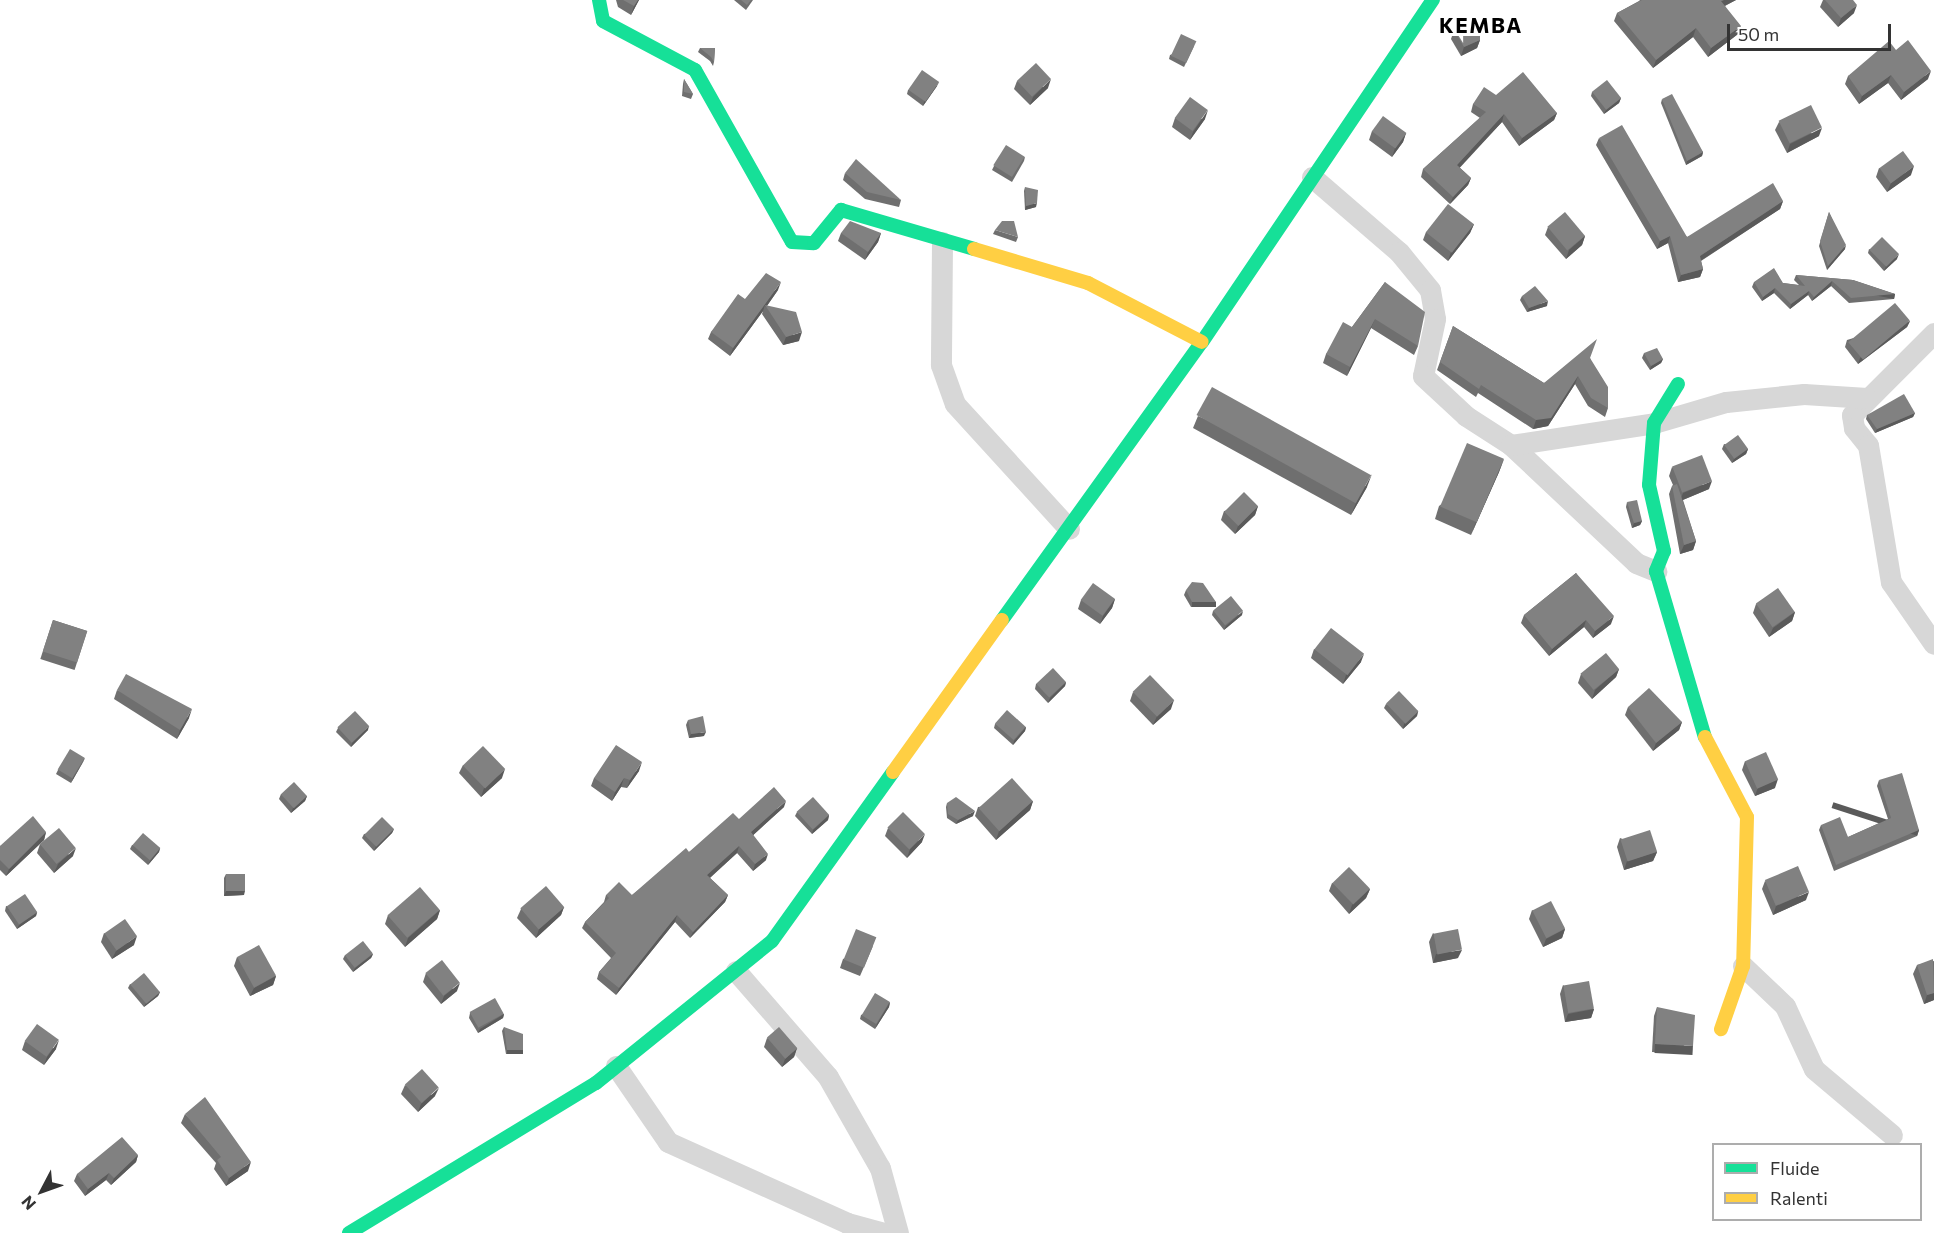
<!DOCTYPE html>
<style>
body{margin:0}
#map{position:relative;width:1934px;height:1233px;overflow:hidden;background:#fff;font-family:Commissioner,sans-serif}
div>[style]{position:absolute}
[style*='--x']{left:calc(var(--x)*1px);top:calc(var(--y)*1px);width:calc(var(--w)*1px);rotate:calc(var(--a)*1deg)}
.street>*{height:21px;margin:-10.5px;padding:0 10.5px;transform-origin:10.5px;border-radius:10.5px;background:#d7d7d7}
.fast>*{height:14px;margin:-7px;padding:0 7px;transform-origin:7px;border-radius:7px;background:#16e098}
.slow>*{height:14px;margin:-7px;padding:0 7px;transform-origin:7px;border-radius:7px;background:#ffcf43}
.wall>*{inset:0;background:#6f6f6f;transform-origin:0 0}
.shaded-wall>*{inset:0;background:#5a5a5a;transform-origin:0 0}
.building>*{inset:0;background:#818181;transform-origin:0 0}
span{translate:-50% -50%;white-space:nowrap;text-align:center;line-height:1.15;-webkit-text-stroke:6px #fff;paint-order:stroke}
.district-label{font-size:21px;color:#000;font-weight:700;letter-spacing:1.5px}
.legend{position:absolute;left:1712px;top:1143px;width:210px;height:78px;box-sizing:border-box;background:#fff;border:2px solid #adadad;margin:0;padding:8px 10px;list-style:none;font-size:18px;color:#333}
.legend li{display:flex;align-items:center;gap:12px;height:30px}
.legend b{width:30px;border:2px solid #adadad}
.north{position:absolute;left:12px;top:1161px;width:60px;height:60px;-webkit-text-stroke:4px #fff;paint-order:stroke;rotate:229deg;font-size:16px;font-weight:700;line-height:24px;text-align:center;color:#333}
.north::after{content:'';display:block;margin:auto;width:21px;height:27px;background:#333;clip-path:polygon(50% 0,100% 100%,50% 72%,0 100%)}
.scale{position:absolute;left:1727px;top:24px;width:164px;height:27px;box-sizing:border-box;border:3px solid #333;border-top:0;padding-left:8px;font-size:18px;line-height:21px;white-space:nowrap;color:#333;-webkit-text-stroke:4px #fff;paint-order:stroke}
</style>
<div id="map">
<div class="street">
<i style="--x:1312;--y:177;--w:115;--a:40.8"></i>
<i style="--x:1399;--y:252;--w:49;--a:50.8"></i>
<i style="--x:1430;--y:290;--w:29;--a:80"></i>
<i style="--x:1435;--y:319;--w:58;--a:101.9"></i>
<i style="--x:1423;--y:376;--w:59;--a:42.9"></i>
<i style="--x:1466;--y:416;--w:54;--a:32.8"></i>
<i style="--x:1511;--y:445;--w:172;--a:43.3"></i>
<i style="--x:1636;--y:563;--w:22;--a:22"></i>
<i style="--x:942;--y:242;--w:123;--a:90.5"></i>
<i style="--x:941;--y:365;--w:41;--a:70.3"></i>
<i style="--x:955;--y:404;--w:169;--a:47.6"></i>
<i style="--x:1934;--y:333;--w:116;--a:135"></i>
<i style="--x:1852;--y:415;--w:13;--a:81"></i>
<i style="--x:1854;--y:428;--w:22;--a:51"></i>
<i style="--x:1868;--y:445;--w:139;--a:80.5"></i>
<i style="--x:1891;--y:582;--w:75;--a:55.3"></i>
<i style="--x:1511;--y:445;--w:145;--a:-8.7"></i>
<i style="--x:1654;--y:423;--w:75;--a:-16.3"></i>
<i style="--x:1726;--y:402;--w:78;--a:-5.9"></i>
<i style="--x:1804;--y:394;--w:63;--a:3.6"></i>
<i style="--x:1743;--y:966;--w:58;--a:43.6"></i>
<i style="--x:1785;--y:1006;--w:69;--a:65.3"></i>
<i style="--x:1814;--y:1069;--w:102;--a:40.2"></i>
<i style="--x:736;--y:971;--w:140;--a:49"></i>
<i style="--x:828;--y:1077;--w:105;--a:60.3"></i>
<i style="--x:880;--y:1168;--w:67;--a:74.5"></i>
<i style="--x:616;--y:1066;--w:92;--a:55.6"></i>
<i style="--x:668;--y:1142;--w:196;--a:24.3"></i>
<i style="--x:847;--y:1223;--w:38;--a:15"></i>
</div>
<div class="fast">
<i style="--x:599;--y:0;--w:21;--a:79"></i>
<i style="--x:603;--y:21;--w:104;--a:28"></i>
<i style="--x:695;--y:70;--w:197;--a:60.6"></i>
<i style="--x:792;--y:242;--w:22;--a:3"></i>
<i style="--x:814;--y:243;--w:43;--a:-50.7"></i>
<i style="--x:841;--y:210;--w:139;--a:16.3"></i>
<i style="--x:1678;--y:384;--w:46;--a:121.6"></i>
<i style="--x:1654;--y:423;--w:62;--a:94.6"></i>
<i style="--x:1649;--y:485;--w:68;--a:77.2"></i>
<i style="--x:1664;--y:551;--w:22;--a:112"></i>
<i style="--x:1656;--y:571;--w:173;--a:73.6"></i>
<i style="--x:1002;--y:620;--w:342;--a:-54.3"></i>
<i style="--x:1202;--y:342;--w:413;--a:-56"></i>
<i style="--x:349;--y:1233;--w:289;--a:-31.3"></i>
<i style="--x:596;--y:1083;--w:226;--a:-38.9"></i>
<i style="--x:772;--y:941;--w:208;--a:-54.4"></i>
</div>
<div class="slow">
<i style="--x:974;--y:249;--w:119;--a:16.6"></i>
<i style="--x:1088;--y:283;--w:128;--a:27.4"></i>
<i style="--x:1705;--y:737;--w:90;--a:62.3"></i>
<i style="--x:1747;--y:817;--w:149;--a:91.5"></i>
<i style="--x:1743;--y:966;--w:67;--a:109.2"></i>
<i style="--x:893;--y:772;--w:187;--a:-54.4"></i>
</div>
<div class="wall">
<i style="clip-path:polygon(616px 0,639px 0,631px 15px,618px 7px)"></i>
<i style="clip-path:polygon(734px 0,753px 0,746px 10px)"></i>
<i style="clip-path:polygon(1640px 0,1736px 0,1725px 6px,1738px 34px,1708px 57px,1693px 37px,1653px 68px,1614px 21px,1617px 13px,1639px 1px)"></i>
<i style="clip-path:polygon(1823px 0,1853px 0,1854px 13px,1838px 27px,1820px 7px)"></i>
<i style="clip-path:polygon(1454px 30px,1480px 40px,1477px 48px,1461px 56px,1451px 39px)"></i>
<i style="clip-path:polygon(1194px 46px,1184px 67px,1169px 59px,1170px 55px)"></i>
<i style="clip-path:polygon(700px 48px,715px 48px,714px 62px,713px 66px,710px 61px,698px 52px)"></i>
<i style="clip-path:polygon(1896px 50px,1928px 79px,1901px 100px,1888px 83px,1859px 104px,1845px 84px,1848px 76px)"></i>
<i style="clip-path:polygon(684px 79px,693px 94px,691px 99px,682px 96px,683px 84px)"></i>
<i style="clip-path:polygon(1017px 81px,1048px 88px,1030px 105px,1014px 89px)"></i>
<i style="clip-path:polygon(937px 86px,923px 106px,907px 94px,908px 90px)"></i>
<i style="clip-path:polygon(1592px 92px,1621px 98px,1619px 103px,1604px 114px,1591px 96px)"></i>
<i style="clip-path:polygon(1496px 95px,1557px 113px,1554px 120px,1519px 146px,1502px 122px,1459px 167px,1471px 178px,1468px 185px,1450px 204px,1421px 177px,1423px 169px,1480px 118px,1471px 112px,1473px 104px)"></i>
<i style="clip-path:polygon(1662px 99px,1703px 152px,1702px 156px,1686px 165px,1661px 103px)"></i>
<i style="clip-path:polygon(1175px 118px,1205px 119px,1190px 140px,1172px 127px)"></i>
<i style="clip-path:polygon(1779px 122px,1819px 136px,1787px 153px,1775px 130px)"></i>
<i style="clip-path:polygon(1372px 131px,1406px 133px,1403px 142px,1392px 157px,1369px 140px)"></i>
<i style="clip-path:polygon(1599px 138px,1687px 237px,1783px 201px,1780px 209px,1701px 261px,1703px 269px,1700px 277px,1678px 282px,1668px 243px,1657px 249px,1596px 145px)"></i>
<i style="clip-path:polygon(1025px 157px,1024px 161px,1012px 182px,992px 170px,994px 166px)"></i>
<i style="clip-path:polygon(1879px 168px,1911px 175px,1887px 192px,1876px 177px)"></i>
<i style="clip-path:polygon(845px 173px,901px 200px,899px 207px,865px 199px,843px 180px)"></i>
<i style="clip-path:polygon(1025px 187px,1036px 207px,1025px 210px,1024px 191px)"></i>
<i style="clip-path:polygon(1829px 212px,1845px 249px,1827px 270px,1819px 246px)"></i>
<i style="clip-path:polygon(1474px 224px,1470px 233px,1448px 261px,1423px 240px,1426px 232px)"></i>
<i style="clip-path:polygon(1548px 227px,1585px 236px,1582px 245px,1566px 259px,1545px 235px)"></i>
<i style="clip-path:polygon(995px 230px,1018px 237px,1016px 242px,993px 234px)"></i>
<i style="clip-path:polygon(841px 233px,881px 233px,878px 242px,865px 260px,838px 241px)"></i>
<i style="clip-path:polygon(1869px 249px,1897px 259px,1884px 271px,1868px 253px)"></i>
<i style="clip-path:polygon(1796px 275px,1853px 280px,1895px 294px,1894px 299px,1849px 303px,1831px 286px,1812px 301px,1808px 295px,1790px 309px,1774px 293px,1762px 301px,1752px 287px,1754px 282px,1783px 283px,1799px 285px,1794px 280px)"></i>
<i style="clip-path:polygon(1385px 282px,1418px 346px,1414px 355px,1371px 328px,1347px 376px,1323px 363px,1326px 354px,1352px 327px)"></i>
<i style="clip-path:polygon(778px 290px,767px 306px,799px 341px,783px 345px,762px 314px,763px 311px,730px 356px,708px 339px,711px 332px,745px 299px)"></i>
<i style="clip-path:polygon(1522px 296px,1547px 306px,1527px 312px,1520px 300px)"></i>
<i style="clip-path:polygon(1910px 321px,1907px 327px,1858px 364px,1845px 347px,1847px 340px)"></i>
<i style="clip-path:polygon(1453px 326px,1544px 383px,1590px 358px,1608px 408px,1605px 417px,1588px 406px,1575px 384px,1548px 426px,1533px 429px,1478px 393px,1476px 397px,1437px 370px)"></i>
<i style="clip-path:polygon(1644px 353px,1663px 359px,1661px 363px,1650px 370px,1642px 358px)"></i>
<i style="clip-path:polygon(1915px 413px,1913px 417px,1875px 433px,1866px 419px,1867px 415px)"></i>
<i style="clip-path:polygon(1198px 416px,1367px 487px,1351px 515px,1193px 428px)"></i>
<i style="clip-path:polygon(1724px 444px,1748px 449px,1746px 454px,1732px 463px,1722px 449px)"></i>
<i style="clip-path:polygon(1504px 459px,1499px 472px,1471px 535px,1435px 519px,1439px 506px)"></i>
<i style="clip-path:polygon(1672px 467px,1709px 489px,1683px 500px,1696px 541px,1693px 550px,1680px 554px,1669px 494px,1672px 486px,1673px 485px,1669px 476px)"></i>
<i style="clip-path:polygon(1627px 502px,1642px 521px,1640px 525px,1632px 528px,1626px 507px)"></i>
<i style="clip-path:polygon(1258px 506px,1255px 515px,1235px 534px,1221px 520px,1224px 511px)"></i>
<i style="clip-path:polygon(1576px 573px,1611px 624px,1593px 638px,1584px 627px,1549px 656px,1521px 623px,1524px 615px)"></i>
<i style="clip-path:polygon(1186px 590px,1216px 602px,1214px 607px,1191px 607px,1184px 595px)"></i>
<i style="clip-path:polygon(1115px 599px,1112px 608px,1100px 624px,1078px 609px,1081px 600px)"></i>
<i style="clip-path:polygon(1756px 604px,1795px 612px,1792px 621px,1769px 637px,1753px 613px)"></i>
<i style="clip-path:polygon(1213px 611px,1242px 615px,1224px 630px,1212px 615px)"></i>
<i style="left:53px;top:620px;width:36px;height:41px;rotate:18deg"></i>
<i style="clip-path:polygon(1314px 649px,1361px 662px,1343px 684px,1311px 658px)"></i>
<i style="clip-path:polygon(1619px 669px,1616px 677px,1592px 699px,1578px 683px,1581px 674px)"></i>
<i style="clip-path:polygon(1066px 682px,1065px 686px,1048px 703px,1035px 689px,1036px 684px)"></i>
<i style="clip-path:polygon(117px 690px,189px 718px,177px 739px,114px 699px)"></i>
<i style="clip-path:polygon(1133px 692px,1171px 709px,1153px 725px,1130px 701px)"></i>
<i style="clip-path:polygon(1386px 704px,1418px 711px,1417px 716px,1403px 729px,1384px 708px)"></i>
<i style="clip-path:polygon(1628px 707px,1682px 722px,1679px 730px,1653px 751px,1625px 715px)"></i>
<i style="clip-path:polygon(688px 720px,704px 736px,689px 738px,686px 725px)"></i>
<i style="clip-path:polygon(995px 724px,1026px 727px,1025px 731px,1013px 745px,994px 728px)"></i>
<i style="clip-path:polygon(338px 728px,368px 730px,351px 747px,336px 732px)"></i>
<i style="clip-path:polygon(85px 758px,83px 762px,71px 783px,56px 774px,58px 770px)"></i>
<i style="clip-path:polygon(1745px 761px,1775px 788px,1755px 796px,1742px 770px)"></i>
<i style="clip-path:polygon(463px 765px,502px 778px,481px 797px,459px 773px)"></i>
<i style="clip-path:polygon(639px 771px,627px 788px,621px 787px,612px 801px,591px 786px,594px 778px)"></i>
<i style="clip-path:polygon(1879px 780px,1919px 830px,1917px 836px,1834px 871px,1819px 830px,1821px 825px,1848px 837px,1888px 819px,1877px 786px)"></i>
<i style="clip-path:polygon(281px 794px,307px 796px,305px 801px,291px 813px,279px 799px)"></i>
<i style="clip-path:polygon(1033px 801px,1030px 810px,996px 840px,975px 816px,978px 807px)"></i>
<i style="clip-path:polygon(947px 803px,973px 816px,956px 824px,947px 818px,946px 807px)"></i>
<i style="clip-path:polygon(784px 807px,753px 835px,766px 860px,753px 871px,737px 853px,710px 878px,728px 895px,725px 902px,690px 938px,675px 922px,616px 995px,597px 979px,599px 972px,611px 958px,582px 928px,585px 922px,604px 902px,606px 895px,632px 895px,689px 852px,739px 819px)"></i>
<i style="clip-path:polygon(797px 812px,829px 815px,828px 820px,812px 834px,795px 816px)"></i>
<i style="clip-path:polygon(888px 828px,922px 842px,907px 858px,885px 836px)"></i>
<i style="clip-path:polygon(394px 829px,392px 833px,374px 851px,362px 838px,364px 834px)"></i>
<i style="clip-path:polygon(46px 832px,44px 840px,6px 876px,0 870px,0 846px)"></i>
<i style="clip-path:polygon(1620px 838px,1657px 852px,1653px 861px,1624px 870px,1617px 847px)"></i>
<i style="clip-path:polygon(40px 844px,73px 856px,54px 873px,37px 853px)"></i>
<i style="clip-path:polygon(132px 845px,160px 848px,159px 852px,148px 865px,130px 849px)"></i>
<i style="clip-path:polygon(226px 874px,244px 895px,224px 896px,224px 878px)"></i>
<i style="clip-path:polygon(1765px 881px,1806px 900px,1773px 915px,1762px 889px)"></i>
<i style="clip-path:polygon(1332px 883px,1370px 889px,1366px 898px,1349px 914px,1329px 891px)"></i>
<i style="clip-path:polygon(6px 906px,37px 912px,36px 916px,17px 929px,5px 911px)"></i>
<i style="clip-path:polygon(564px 907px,561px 915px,536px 938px,517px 918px,521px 909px)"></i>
<i style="clip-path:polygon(440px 910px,437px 919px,405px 947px,385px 924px,388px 915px)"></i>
<i style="clip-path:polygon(1532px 910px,1565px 929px,1562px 938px,1543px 947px,1529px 919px)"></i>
<i style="clip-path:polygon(104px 933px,134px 945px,112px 959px,101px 942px)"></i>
<i style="clip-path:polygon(1433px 933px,1458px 958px,1433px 963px,1429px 942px)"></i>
<i style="clip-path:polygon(873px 946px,860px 976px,840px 968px,843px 959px)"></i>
<i style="clip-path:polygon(373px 954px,371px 958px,353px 972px,343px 959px,345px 955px)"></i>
<i style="clip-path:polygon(237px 957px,276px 976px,273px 985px,250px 996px,234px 966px)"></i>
<i style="clip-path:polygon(1934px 961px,1934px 1000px,1924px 1004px,1913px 974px,1917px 965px)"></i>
<i style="clip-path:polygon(426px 973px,457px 991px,441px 1004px,423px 982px)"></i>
<i style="clip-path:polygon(130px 984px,160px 992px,158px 996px,144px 1007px,128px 988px)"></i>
<i style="clip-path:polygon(1563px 985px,1594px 1009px,1591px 1018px,1565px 1022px,1560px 994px)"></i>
<i style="clip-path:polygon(890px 1002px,889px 1007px,875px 1029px,860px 1019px,861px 1015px)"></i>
<i style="clip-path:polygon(1657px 1007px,1690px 1054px,1652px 1052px,1654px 1016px)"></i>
<i style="clip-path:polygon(470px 1013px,504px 1014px,503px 1018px,478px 1033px,469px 1018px)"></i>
<i style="clip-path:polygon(504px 1027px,523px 1050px,522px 1054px,506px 1054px,502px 1031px)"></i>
<i style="clip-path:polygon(767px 1038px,797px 1048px,794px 1057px,782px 1067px,764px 1047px)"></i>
<i style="clip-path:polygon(25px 1041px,56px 1049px,44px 1065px,22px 1050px)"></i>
<i style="clip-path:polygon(405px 1085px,435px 1096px,418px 1112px,401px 1094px)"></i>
<i style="clip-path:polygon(185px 1114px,248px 1171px,226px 1186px,214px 1169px,216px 1163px,181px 1123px)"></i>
<i style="clip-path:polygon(138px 1155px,136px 1162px,111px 1185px,106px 1180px,85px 1196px,74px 1181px,77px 1174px)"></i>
</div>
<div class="shaded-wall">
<i style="clip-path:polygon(638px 0,639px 0,631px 15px,634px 6px)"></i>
<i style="clip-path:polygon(1724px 0,1736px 0,1718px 9px,1721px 1px)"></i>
<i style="clip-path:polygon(1857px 5px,1854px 13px,1838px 27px,1841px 18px)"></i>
<i style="clip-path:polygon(1741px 26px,1738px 34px,1708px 57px,1711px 48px)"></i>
<i style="clip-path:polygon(1696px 28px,1693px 37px,1653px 68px,1656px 60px)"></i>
<i style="clip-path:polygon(1480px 40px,1477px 48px,1461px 56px,1464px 47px)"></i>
<i style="clip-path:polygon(1931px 71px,1928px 79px,1901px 100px,1904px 92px)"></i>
<i style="clip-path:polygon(1891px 75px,1888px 83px,1859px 104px,1862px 96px)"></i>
<i style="clip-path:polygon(1051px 79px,1048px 88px,1030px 105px,1033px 97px)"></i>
<i style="clip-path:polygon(939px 82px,937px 86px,923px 106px,924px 102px)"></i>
<i style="clip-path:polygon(1621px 98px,1619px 103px,1604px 114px,1606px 110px)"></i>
<i style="clip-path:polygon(1208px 110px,1205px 119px,1190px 140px,1193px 132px)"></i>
<i style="clip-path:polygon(1557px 113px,1554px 120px,1519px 146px,1522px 138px)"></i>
<i style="clip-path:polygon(1504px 114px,1502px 122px,1455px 173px,1457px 165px)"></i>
<i style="clip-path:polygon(1822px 128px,1819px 136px,1787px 153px,1790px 144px)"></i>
<i style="clip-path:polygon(1406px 133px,1403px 142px,1392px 157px,1395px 148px)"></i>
<i style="clip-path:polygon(1703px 152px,1702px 156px,1686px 165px,1687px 161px)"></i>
<i style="clip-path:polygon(1914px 166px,1911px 175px,1887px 192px,1891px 183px)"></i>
<i style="clip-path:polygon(1471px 178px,1468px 185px,1450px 204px,1453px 197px)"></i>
<i style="clip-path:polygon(1783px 201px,1780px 209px,1697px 263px,1700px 256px)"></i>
<i style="clip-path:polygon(1037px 203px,1036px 207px,1025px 210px,1026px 206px)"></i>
<i style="clip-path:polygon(1474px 224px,1470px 233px,1448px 261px,1451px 252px)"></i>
<i style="clip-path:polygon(881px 233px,878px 242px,865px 260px,868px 252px)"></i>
<i style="clip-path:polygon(1585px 236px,1582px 245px,1566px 259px,1569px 250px)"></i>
<i style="clip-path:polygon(1670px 236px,1668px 243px,1657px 249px,1660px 241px)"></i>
<i style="clip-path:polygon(1846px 245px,1845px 249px,1827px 270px,1828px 266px)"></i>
<i style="clip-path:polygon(1899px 254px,1897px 259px,1884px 271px,1886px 266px)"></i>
<i style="clip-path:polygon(1703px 269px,1700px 277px,1678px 282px,1681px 275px)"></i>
<i style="clip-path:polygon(1832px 281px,1831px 286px,1812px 301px,1814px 297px)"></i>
<i style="clip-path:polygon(781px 282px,778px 290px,766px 307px,765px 305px,763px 311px,730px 356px,733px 348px)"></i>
<i style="clip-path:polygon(1775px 288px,1774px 293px,1762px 301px,1763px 297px)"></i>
<i style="clip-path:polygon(1809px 291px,1808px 295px,1790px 309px,1791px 304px)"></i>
<i style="left:1895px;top:294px;width:5px;height:44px;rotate:101deg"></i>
<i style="clip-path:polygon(1548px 301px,1547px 306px,1527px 312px,1529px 308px)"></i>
<i style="clip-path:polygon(1375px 319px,1371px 328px,1347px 376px,1350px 367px)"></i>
<i style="clip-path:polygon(1910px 321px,1907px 327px,1858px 364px,1860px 358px)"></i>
<i style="clip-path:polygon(802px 332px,799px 341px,783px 345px,786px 337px)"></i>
<i style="clip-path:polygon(1663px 359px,1661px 363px,1650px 370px,1651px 366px)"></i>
<i style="clip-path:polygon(1578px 376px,1575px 384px,1548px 426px,1533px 429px,1536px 420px)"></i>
<i style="clip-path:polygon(1915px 413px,1913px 417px,1875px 433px,1877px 429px)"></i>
<i style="clip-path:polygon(1748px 449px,1746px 454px,1732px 463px,1734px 459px)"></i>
<i style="clip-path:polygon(1504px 459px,1499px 472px,1471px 535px,1476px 522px)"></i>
<i style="clip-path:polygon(1372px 474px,1367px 487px,1351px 515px,1356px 503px)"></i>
<i style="clip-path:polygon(1712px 481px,1709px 489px,1680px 501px,1683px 493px)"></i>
<i style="clip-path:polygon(1258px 506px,1255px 515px,1235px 534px,1238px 526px)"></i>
<i style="clip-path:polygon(1642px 521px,1640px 525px,1632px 528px,1634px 523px)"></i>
<i style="clip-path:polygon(1696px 541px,1693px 550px,1680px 554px,1684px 545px)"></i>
<i style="clip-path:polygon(1115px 599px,1112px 608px,1100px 624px,1103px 616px)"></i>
<i style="left:1192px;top:602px;width:24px;height:5px"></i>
<i style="clip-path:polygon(1243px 611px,1242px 615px,1224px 630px,1226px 626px)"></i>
<i style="clip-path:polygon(1795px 612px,1792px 621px,1769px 637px,1773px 628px)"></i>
<i style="clip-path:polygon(1614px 616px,1611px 624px,1593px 638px,1595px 631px)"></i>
<i style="clip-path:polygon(1586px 620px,1584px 627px,1549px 656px,1552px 649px)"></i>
<i style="clip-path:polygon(1364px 654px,1361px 662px,1343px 684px,1346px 675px)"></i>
<i style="clip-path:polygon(1619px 669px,1616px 677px,1592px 699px,1595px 690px)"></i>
<i style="clip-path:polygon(1066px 682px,1065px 686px,1048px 703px,1050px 698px)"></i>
<i style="clip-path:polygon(1174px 700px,1171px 709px,1153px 725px,1157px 716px)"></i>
<i style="clip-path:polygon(192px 709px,189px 718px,177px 739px,180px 730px)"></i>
<i style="clip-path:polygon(1418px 711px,1417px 716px,1403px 729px,1404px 724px)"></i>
<i style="clip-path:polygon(1682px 722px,1679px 730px,1653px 751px,1656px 743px)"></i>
<i style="clip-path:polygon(369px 726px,368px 730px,351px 747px,352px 743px)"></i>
<i style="clip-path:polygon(1026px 727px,1025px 731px,1013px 745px,1014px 741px)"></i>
<i style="clip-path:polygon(706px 732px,704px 736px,689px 738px,691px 734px)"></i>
<i style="clip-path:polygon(85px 758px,83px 762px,71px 783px,73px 778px)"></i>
<i style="clip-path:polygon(642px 762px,639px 771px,627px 788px,630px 780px)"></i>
<i style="clip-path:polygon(505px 769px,502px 778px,481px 797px,484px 788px)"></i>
<i style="clip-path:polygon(624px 778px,621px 787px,612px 801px,615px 792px)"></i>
<i style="clip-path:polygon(1778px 779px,1775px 788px,1755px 796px,1758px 787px)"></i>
<i style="clip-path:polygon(307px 796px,305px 801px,291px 813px,293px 808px)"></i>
<i style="clip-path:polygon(786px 801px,784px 807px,749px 839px,751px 832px)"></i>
<i style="clip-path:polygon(1033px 801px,1030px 810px,996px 840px,999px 831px)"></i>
<i style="clip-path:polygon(975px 811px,973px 816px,956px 824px,958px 820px)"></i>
<i style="clip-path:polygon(829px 815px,828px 820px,812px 834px,813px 830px)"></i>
<i style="clip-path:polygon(394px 829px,392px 833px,374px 851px,376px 846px)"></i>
<i style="left:1919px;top:830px;width:6px;height:90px;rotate:108deg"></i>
<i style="clip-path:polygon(46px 832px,44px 840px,6px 876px,9px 869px)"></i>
<i style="clip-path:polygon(925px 834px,922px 842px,907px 858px,910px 849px)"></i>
<i style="clip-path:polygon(739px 846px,737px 853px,705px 882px,707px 875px)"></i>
<i style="clip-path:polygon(76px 848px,73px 856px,54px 873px,58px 864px)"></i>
<i style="clip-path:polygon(160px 848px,159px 852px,148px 865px,150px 861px)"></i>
<i style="clip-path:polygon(1657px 852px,1653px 861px,1624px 870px,1627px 861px)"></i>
<i style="clip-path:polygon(768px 854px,766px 860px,753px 871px,755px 864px)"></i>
<i style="clip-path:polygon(1370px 889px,1366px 898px,1349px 914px,1352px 905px)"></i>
<i style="clip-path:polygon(226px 891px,245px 891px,244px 895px,224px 896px)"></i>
<i style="clip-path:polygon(1809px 892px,1806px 900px,1773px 915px,1776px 906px)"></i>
<i style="clip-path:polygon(728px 895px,725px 902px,690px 938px,693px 932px)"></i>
<i style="clip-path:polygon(564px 907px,561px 915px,536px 938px,539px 929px)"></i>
<i style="clip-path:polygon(440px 910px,437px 919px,405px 947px,408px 938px)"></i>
<i style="clip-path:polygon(37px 912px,36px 916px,17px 929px,19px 925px)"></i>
<i style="clip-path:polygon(677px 915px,675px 922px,616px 995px,619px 988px)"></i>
<i style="clip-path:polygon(1565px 929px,1562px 938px,1543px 947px,1546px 939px)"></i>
<i style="clip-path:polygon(137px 936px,134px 945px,112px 959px,116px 951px)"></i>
<i style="clip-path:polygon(1462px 950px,1458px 958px,1433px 963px,1436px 954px)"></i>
<i style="clip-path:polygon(373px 954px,371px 958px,353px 972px,355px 968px)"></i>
<i style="clip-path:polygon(276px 976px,273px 985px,250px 996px,254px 988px)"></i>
<i style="clip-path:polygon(460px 983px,457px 991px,441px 1004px,444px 996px)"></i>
<i style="clip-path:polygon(160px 992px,158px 996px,144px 1007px,146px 1003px)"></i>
<i style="clip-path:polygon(1934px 993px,1934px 1000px,1924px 1004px,1927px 995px)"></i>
<i style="clip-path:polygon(890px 1002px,889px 1007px,875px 1029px,877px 1024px)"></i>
<i style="clip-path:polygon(1594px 1009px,1591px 1018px,1565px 1022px,1568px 1014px)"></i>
<i style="clip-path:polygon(504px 1014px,503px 1018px,478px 1033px,480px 1029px)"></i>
<i style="clip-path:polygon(59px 1040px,56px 1049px,44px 1065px,47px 1057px)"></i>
<i style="left:1655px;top:1044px;width:38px;height:9px;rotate:3deg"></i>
<i style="clip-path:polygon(797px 1048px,794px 1057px,782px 1067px,785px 1059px)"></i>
<i style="left:507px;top:1050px;width:16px;height:4px"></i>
<i style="clip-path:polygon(439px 1088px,435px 1096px,418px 1112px,421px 1104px)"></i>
<i style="clip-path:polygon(138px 1155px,136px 1162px,111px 1185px,114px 1178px)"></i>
<i style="clip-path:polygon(251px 1162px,248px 1171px,226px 1186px,229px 1178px)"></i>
<i style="clip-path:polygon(109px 1173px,106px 1180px,85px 1196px,88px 1189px)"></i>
</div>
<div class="building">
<i style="clip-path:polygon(623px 0,638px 0,634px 6px)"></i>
<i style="clip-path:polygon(741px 0,751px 0,747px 5px)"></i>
<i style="clip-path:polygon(1642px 0,1724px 0,1721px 1px,1741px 26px,1711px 48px,1696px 28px,1656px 60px,1617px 13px)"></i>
<i style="clip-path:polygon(1825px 0,1853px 0,1857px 5px,1841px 18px)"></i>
<i style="clip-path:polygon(1470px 18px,1480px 31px,1480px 40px,1464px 47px,1454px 30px)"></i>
<i style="left:1181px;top:34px;width:17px;height:24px;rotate:25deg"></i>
<i style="clip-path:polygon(1908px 40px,1931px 71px,1904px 92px,1891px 75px,1862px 96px,1848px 76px,1889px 41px,1896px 50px)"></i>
<i style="clip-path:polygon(700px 48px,715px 48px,714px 62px,711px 57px)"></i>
<i style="left:1036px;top:63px;width:22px;height:26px;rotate:47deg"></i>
<i style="left:922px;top:70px;width:21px;height:24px;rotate:35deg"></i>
<i style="clip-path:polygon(1523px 72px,1557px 113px,1522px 138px,1504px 114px,1457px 165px,1471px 178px,1453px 197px,1423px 169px,1486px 112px,1473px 104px,1484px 87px,1496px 95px)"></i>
<i style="clip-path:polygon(684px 79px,693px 94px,684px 92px)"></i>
<i style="left:1607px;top:80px;width:23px;height:19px;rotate:52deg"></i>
<i style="clip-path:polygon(1672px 94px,1703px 152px,1687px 161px,1662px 99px)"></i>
<i style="left:1190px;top:97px;width:22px;height:26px;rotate:36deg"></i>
<i style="left:1811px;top:105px;width:25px;height:36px;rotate:64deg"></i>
<i style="left:1383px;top:116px;width:29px;height:19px;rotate:36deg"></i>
<i style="clip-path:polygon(1622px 125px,1687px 237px,1773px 183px,1783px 201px,1700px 256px,1703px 269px,1681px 275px,1670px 236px,1660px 241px,1599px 138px)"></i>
<i style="left:1006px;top:145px;width:22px;height:24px;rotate:32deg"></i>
<i style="left:1903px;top:151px;width:19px;height:29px;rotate:54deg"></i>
<i style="clip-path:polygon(856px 159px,901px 200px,867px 192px,845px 173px)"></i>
<i style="clip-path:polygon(1025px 187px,1038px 190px,1037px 203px,1026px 206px)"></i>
<i style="left:1448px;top:204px;width:33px;height:36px;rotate:38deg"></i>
<i style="left:1565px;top:212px;width:31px;height:23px;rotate:50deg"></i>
<i style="clip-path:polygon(1829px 212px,1846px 245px,1828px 266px,1820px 241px)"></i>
<i style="clip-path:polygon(850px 221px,881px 233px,868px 252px,841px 233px)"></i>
<i style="clip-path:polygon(1002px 221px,1014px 221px,1018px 237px,995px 230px)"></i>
<i style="left:1882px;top:237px;width:24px;height:18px;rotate:45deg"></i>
<i style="clip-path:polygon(1774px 268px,1783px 283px,1805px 286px,1796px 275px,1853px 280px,1895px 294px,1851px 298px,1832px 281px,1814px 297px,1809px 291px,1791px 304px,1775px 288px,1763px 297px,1754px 282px)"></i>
<i style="clip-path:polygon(766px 273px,781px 282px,733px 348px,711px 332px,738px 294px,745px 299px)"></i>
<i style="clip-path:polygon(1385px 282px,1425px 312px,1418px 346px,1375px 319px,1350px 367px,1326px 354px,1343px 322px,1352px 327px)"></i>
<i style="clip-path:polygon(1535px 286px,1548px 301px,1529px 308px,1522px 296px)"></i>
<i style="left:1895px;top:303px;width:23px;height:61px;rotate:50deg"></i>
<i style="clip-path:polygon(765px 305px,796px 312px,802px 332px,786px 337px)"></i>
<i style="clip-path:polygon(1453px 326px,1544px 383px,1597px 339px,1590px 358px,1608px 387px,1608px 408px,1591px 398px,1578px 376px,1551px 418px,1536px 420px,1481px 385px,1479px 389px,1440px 362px)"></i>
<i style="clip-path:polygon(1657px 348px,1663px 359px,1651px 366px,1644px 353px)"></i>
<i style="left:1212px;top:387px;width:182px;height:32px;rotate:29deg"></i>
<i style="clip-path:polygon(1904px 394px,1915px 413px,1877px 429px,1867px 415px)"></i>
<i style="left:1738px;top:435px;width:17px;height:17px;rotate:54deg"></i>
<i style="left:1467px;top:443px;width:40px;height:69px;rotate:23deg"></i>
<i style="left:1702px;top:455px;width:28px;height:32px;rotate:69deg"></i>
<i style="clip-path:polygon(1677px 484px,1696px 541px,1684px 545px,1672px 486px)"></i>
<i style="left:1244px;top:492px;width:20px;height:28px;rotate:45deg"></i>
<i style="clip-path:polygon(1637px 500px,1642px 521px,1634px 523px,1627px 502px)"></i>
<i style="clip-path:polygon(1576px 573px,1614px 616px,1595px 631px,1586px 620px,1552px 649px,1524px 615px)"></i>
<i style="clip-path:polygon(1192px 582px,1203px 583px,1216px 602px,1192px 602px,1186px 590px)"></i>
<i style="left:1093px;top:583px;width:27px;height:21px;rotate:36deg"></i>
<i style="left:1778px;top:588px;width:29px;height:27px;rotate:55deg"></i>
<i style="left:1231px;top:596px;width:19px;height:23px;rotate:51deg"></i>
<i style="left:53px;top:620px;width:36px;height:33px;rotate:18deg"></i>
<i style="left:1331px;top:628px;width:42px;height:27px;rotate:38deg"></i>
<i style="left:1606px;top:653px;width:21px;height:33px;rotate:51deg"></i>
<i style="left:1053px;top:668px;width:19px;height:23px;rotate:47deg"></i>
<i style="clip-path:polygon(126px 674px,192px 709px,180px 730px,117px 690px)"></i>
<i style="left:1150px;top:675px;width:35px;height:24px;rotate:46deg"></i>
<i style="clip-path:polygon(1649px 688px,1682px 722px,1656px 743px,1628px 707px)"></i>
<i style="left:1399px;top:691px;width:28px;height:18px;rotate:46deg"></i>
<i style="left:1007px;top:710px;width:25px;height:18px;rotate:42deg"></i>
<i style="left:355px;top:711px;width:21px;height:24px;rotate:47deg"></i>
<i style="clip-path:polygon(703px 716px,706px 732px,691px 734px,688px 720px)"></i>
<i style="clip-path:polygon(616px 745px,642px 762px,630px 780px,624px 778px,615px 792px,594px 778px)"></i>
<i style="left:483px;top:746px;width:32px;height:28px;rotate:46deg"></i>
<i style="left:70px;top:749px;width:17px;height:24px;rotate:31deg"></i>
<i style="left:1766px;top:752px;width:30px;height:23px;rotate:66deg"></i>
<i style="clip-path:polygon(1902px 773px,1919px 830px,1836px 865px,1821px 825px,1840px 817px,1848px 837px,1891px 818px,1879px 780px)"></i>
<i style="left:1012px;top:778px;width:31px;height:45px;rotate:48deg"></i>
<i style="left:294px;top:782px;width:19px;height:18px;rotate:47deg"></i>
<i style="clip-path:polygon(774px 787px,786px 801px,751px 832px,768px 854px,755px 864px,739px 846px,707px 875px,728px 895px,693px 932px,677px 915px,619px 988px,599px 972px,616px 953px,585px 922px,609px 898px,606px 895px,619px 882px,632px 895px,686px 848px,689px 852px,733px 813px,739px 819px)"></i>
<i style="left:813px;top:797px;width:24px;height:22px;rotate:48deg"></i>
<i style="clip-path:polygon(956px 797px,975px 811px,958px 820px,948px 814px,947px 803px)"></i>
<i style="left:903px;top:812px;width:31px;height:22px;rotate:45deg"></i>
<i style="clip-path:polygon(33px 816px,46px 832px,9px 869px,0 860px,0 846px)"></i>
<i style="left:382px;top:817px;width:17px;height:25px;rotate:45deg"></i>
<i style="left:59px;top:828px;width:26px;height:25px;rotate:50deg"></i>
<i style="left:1650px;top:830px;width:23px;height:31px;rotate:72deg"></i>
<i style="left:143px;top:833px;width:23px;height:16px;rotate:41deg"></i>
<i style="left:1798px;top:866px;width:28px;height:36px;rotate:67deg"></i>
<i style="left:1349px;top:867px;width:30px;height:23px;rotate:46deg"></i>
<i style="left:226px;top:874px;width:19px;height:17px"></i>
<i style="left:546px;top:886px;width:28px;height:34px;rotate:49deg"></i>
<i style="left:420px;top:887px;width:30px;height:43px;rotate:49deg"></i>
<i style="left:25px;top:894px;width:22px;height:22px;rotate:56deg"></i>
<i style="left:1551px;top:901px;width:31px;height:21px;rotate:63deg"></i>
<i style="left:125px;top:919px;width:21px;height:25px;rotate:55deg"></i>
<i style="left:856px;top:929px;width:22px;height:33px;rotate:22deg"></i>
<i style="left:1458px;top:929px;width:21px;height:25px;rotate:79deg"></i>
<i style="left:363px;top:941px;width:16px;height:23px;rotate:52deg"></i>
<i style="left:259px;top:945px;width:35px;height:25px;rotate:61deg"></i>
<i style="clip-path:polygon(1933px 959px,1934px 993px,1927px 995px,1917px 965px)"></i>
<i style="left:442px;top:960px;width:29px;height:21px;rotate:52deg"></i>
<i style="left:144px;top:973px;width:25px;height:18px;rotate:50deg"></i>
<i style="left:1589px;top:981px;width:28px;height:26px;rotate:80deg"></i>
<i style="left:875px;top:993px;width:17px;height:26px;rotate:31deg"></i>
<i style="left:495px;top:998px;width:18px;height:29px;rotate:61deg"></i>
<i style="clip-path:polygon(1657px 1007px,1695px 1015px,1693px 1046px,1655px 1044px)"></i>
<i style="left:37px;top:1024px;width:27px;height:21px;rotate:36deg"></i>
<i style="clip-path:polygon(504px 1027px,523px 1034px,523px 1050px,507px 1050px)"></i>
<i style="left:779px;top:1027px;width:28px;height:16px;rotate:49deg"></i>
<i style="left:422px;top:1069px;width:25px;height:23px;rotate:48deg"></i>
<i style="clip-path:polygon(205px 1097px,251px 1162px,229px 1178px,217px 1160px,221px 1157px,185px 1114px)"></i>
<i style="clip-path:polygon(122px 1137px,138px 1155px,114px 1178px,109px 1173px,88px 1189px,77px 1174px)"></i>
</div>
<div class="district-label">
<span style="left:1481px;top:25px">KEMBA</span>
</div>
<ul class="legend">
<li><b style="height:8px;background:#16e098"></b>Fluide</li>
<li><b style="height:8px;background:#ffcf43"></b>Ralenti</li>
</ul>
<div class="north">N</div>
<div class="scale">50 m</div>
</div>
